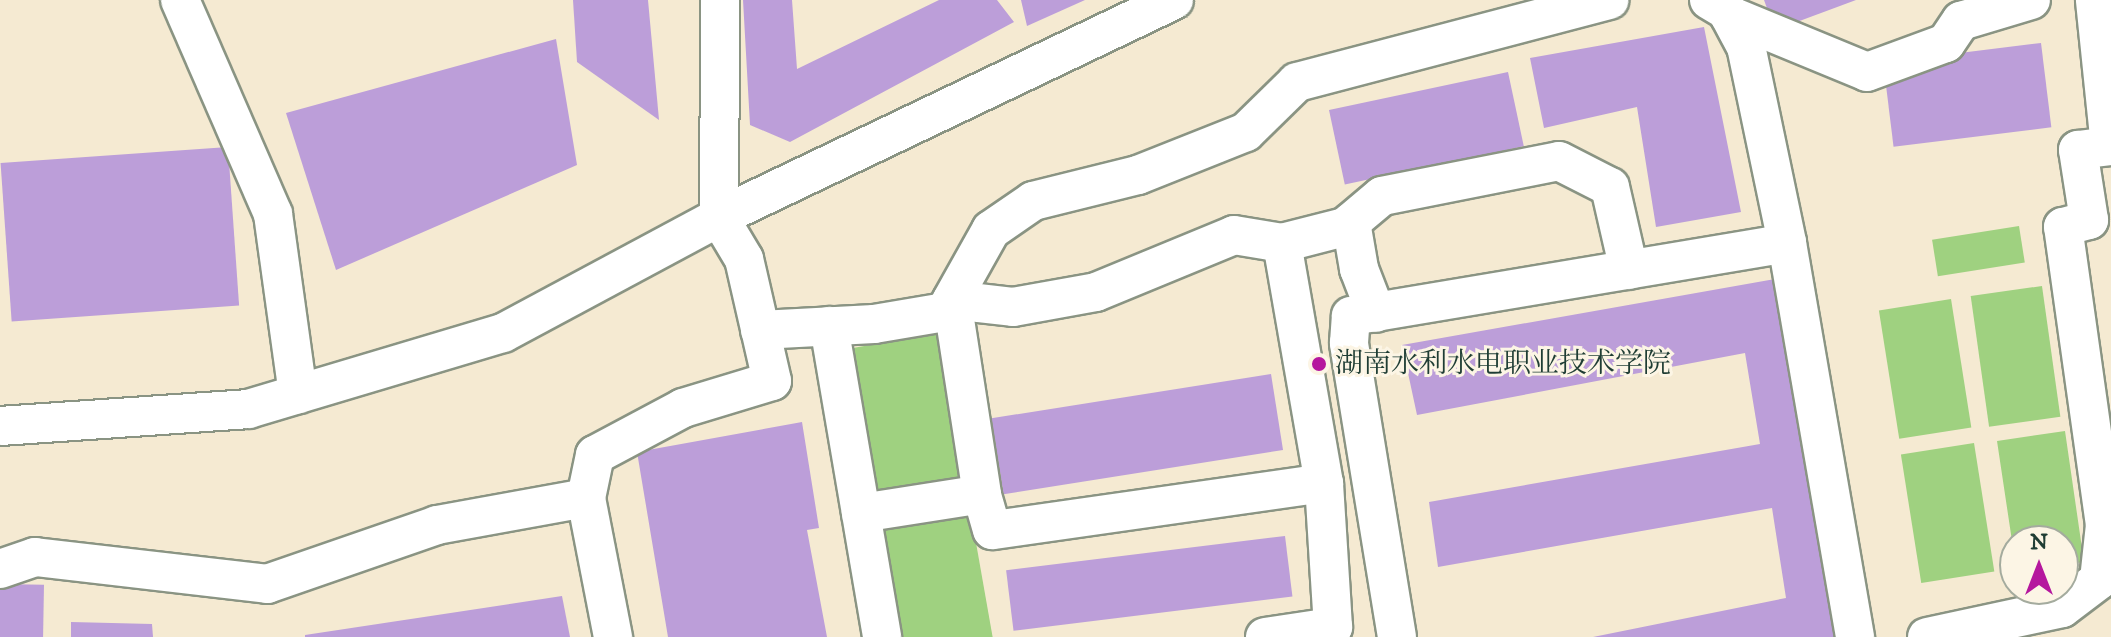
<!DOCTYPE html>
<meta charset="utf-8">
<style>
body{margin:0}
#map{position:relative;width:2111px;height:637px;overflow:hidden;background:#f5ead2;font-family:"IM FELL DW Pica","Noto Serif SC",serif}
div>[style]{position:absolute}
[style*='--x']{left:calc(var(--x)*1px);top:calc(var(--y)*1px);width:calc(var(--w)*1px);rotate:calc(var(--a)*1deg)}
.green>*{inset:0;background:#9fd180;transform-origin:0 0}
.building>*{inset:0;background:#bc9ed9;transform-origin:0 0}
.roads{filter:drop-shadow(2px 0 #8a9483) drop-shadow(-2px 0 #8a9483) drop-shadow(0 2px #8a9483) drop-shadow(0 -2px #8a9483)}
.minor>*{height:38px;margin:-19px;padding:0 19px;transform-origin:19px;border-radius:19px;background:#fff}
.dots>*{width:22px;height:22px;translate:-50% -50%;box-sizing:border-box;border:4px solid #fcf5e5;border-radius:50%}
span{translate:-50% -50%;white-space:nowrap;text-align:center;line-height:1.15;-webkit-text-stroke:6px #fcf5e5;paint-order:stroke}
.poi-label{font-size:28px;color:#1f3d34}
.left{translate:0 -50%;text-align:left}
.north{position:absolute;left:1999px;top:525px;width:80px;height:80px;box-sizing:border-box;background:#fcf5e5;border:2px solid #a4ab9e;border-radius:50%;rotate:0deg;font-size:22px;font-weight:700;line-height:32px;text-align:center;color:#1f3d34}
.north::after{content:'';display:block;margin:auto;width:28px;height:36px;background:#b5179e;clip-path:polygon(50% 0,100% 100%,50% 72%,0 100%)}
</style>
<div id="map">
<div class="green">
<i style="left:2019px;top:226px;width:37px;height:88px;rotate:81deg"></i>
<i style="left:2042px;top:286px;width:132px;height:72px;rotate:82deg"></i>
<i style="left:1951px;top:299px;width:130px;height:73px;rotate:81deg"></i>
<i style="left:938px;top:333px;width:161px;height:98px;rotate:80deg"></i>
<i style="clip-path:polygon(2065px 431px,2084px 562px,2063px 565px,2063px 541px,2015px 541px,2015px 561px,1997px 441px)"></i>
<i style="left:1974px;top:443px;width:130px;height:74px;rotate:81deg"></i>
<i style="left:969px;top:503px;width:136px;height:94px;rotate:80deg"></i>
</div>
<div class="building">
<i style="clip-path:polygon(573px 0,648px 0,659px 120px,577px 62px)"></i>
<i style="clip-path:polygon(743px 0,792px 0,797px 69px,939px 0,997px 0,1014px 22px,790px 142px,750px 125px)"></i>
<i style="clip-path:polygon(1021px 0,1085px 0,1027px 26px)"></i>
<i style="clip-path:polygon(1764px 0,1856px 0,1775px 30px)"></i>
<i style="clip-path:polygon(1704px 27px,1741px 212px,1656px 227px,1637px 107px,1544px 128px,1530px 58px)"></i>
<i style="clip-path:polygon(556px 39px,577px 165px,336px 270px,286px 113px)"></i>
<i style="left:2041px;top:43px;width:85px;height:159px;rotate:83deg"></i>
<i style="left:1508px;top:72px;width:76px;height:183px;rotate:78deg"></i>
<i style="left:228px;top:147px;width:159px;height:228px;rotate:86deg"></i>
<i style="clip-path:polygon(1775px 279px,1838px 637px,1593px 637px,1786px 598px,1772px 508px,1438px 567px,1429px 502px,1760px 444px,1745px 353px,1417px 415px,1402px 345px)"></i>
<i style="left:1271px;top:374px;width:77px;height:283px;rotate:81deg"></i>
<i style="clip-path:polygon(802px 422px,819px 528px,807px 530px,827px 637px,668px 637px,637px 452px)"></i>
<i style="left:1285px;top:536px;width:61px;height:281px;rotate:83deg"></i>
<i style="left:0;top:584px;width:44px;height:53px;rotate:1deg"></i>
<i style="clip-path:polygon(562px 596px,570px 637px,305px 637px,305px 635px)"></i>
<i style="clip-path:polygon(71px 622px,152px 624px,153px 637px,71px 637px)"></i>
</div>
<div class="roads">
<div class="minor">
<i style="--x:180;--y:0;--w:233;--a:66.5"></i>
<i style="--x:273;--y:214;--w:182;--a:82.1"></i>
<i style="--x:1709;--y:0;--w:21;--a:31"></i>
<i style="--x:1727;--y:11;--w:40;--a:62"></i>
<i style="--x:1746;--y:46;--w:201;--a:78.2"></i>
<i style="--x:1787;--y:243;--w:400;--a:80.2"></i>
<i style="--x:1729;--y:15;--w:149;--a:22.4"></i>
<i style="--x:1867;--y:72;--w:84;--a:-20.2"></i>
<i style="--x:1946;--y:43;--w:27;--a:-56"></i>
<i style="--x:1961;--y:21;--w:73;--a:-16.7"></i>
<i style="--x:1351;--y:222;--w:48;--a:80.3"></i>
<i style="--x:1359;--y:269;--w:47;--a:68.9"></i>
<i style="--x:1282;--y:243;--w:65;--a:-14.3"></i>
<i style="--x:1345;--y:227;--w:48;--a:-40"></i>
<i style="--x:1382;--y:196;--w:180;--a:-11.2"></i>
<i style="--x:1559;--y:161;--w:57;--a:27"></i>
<i style="--x:1610;--y:187;--w:85;--a:77.1"></i>
<i style="--x:829;--y:326;--w:315;--a:80.3"></i>
<i style="--x:760;--y:330;--w:114;--a:-3"></i>
<i style="--x:874;--y:324;--w:72;--a:-9.6"></i>
<i style="--x:945;--y:312;--w:94;--a:-60.7"></i>
<i style="--x:991;--y:230;--w:51;--a:-34.6"></i>
<i style="--x:1033;--y:201;--w:108;--a:-13.9"></i>
<i style="--x:1138;--y:175;--w:116;--a:-21.7"></i>
<i style="--x:1246;--y:132;--w:71;--a:-44.4"></i>
<i style="--x:1297;--y:82;--w:323;--a:-14.7"></i>
<i style="--x:0;--y:426;--w:249;--a:-3.9"></i>
<i style="--x:248;--y:409;--w:266;--a:-16.6"></i>
<i style="--x:503;--y:333;--w:245;--a:-28.2"></i>
<i style="--x:719;--y:217;--w:504;--a:-25.5"></i>
<i style="--x:586;--y:498;--w:44;--a:-78.2"></i>
<i style="--x:595;--y:455;--w:100;--a:-28.1"></i>
<i style="--x:683;--y:408;--w:93;--a:-16.9"></i>
<i style="--x:772;--y:381;--w:125;--a:-102.9"></i>
<i style="--x:744;--y:259;--w:49;--a:-120.8"></i>
<i style="--x:719;--y:217;--w:217;--a:-89.7"></i>
<i style="--x:861;--y:513;--w:122;--a:-8.9"></i>
<i style="--x:982;--y:494;--w:196;--a:-98.8"></i>
<i style="--x:952;--y:300;--w:61;--a:6.5"></i>
<i style="--x:1013;--y:307;--w:84;--a:-10.2"></i>
<i style="--x:1096;--y:292;--w:149;--a:-22.4"></i>
<i style="--x:1234;--y:235;--w:49;--a:9.5"></i>
<i style="--x:1282;--y:243;--w:244;--a:80.1"></i>
<i style="--x:1324;--y:483;--w:335;--a:171.9"></i>
<i style="--x:992;--y:530;--w:37;--a:-106"></i>
<i style="--x:0;--y:569;--w:37;--a:-19"></i>
<i style="--x:35;--y:557;--w:234;--a:6.6"></i>
<i style="--x:267;--y:584;--w:180;--a:-19.1"></i>
<i style="--x:437;--y:525;--w:151;--a:-10.3"></i>
<i style="--x:586;--y:498;--w:142;--a:79"></i>
<i style="--x:1265;--y:637;--w:69;--a:-8.4"></i>
<i style="--x:1333;--y:627;--w:144;--a:-93.6"></i>
<i style="--x:1397;--y:637;--w:298;--a:-99.3"></i>
<i style="--x:1349;--y:343;--w:27;--a:-86"></i>
<i style="--x:1351;--y:316;--w:442;--a:-9.5"></i>
<i style="--x:1927;--y:637;--w:138;--a:-12.1"></i>
<i style="--x:2062;--y:608;--w:46;--a:-37.1"></i>
<i style="--x:2099;--y:580;--w:55;--a:-83.8"></i>
<i style="--x:2105;--y:525;--w:301;--a:-98"></i>
<i style="--x:2063;--y:227;--w:27;--a:-15"></i>
<i style="--x:2089;--y:220;--w:71;--a:-98.9"></i>
<i style="--x:2078;--y:150;--w:32;--a:-7"></i>
<i style="--x:2110;--y:146;--w:147;--a:-95.9"></i>
</div>
</div>
<div class="dots">
<i style="left:1319px;top:364px;background:#b5179e"></i>
</div>
<div class="poi-label">
<span class="left" style="left:1335px;top:364px">湖南水利水电职业技术学院</span>
</div>
<div class="north">N</div>
</div>
